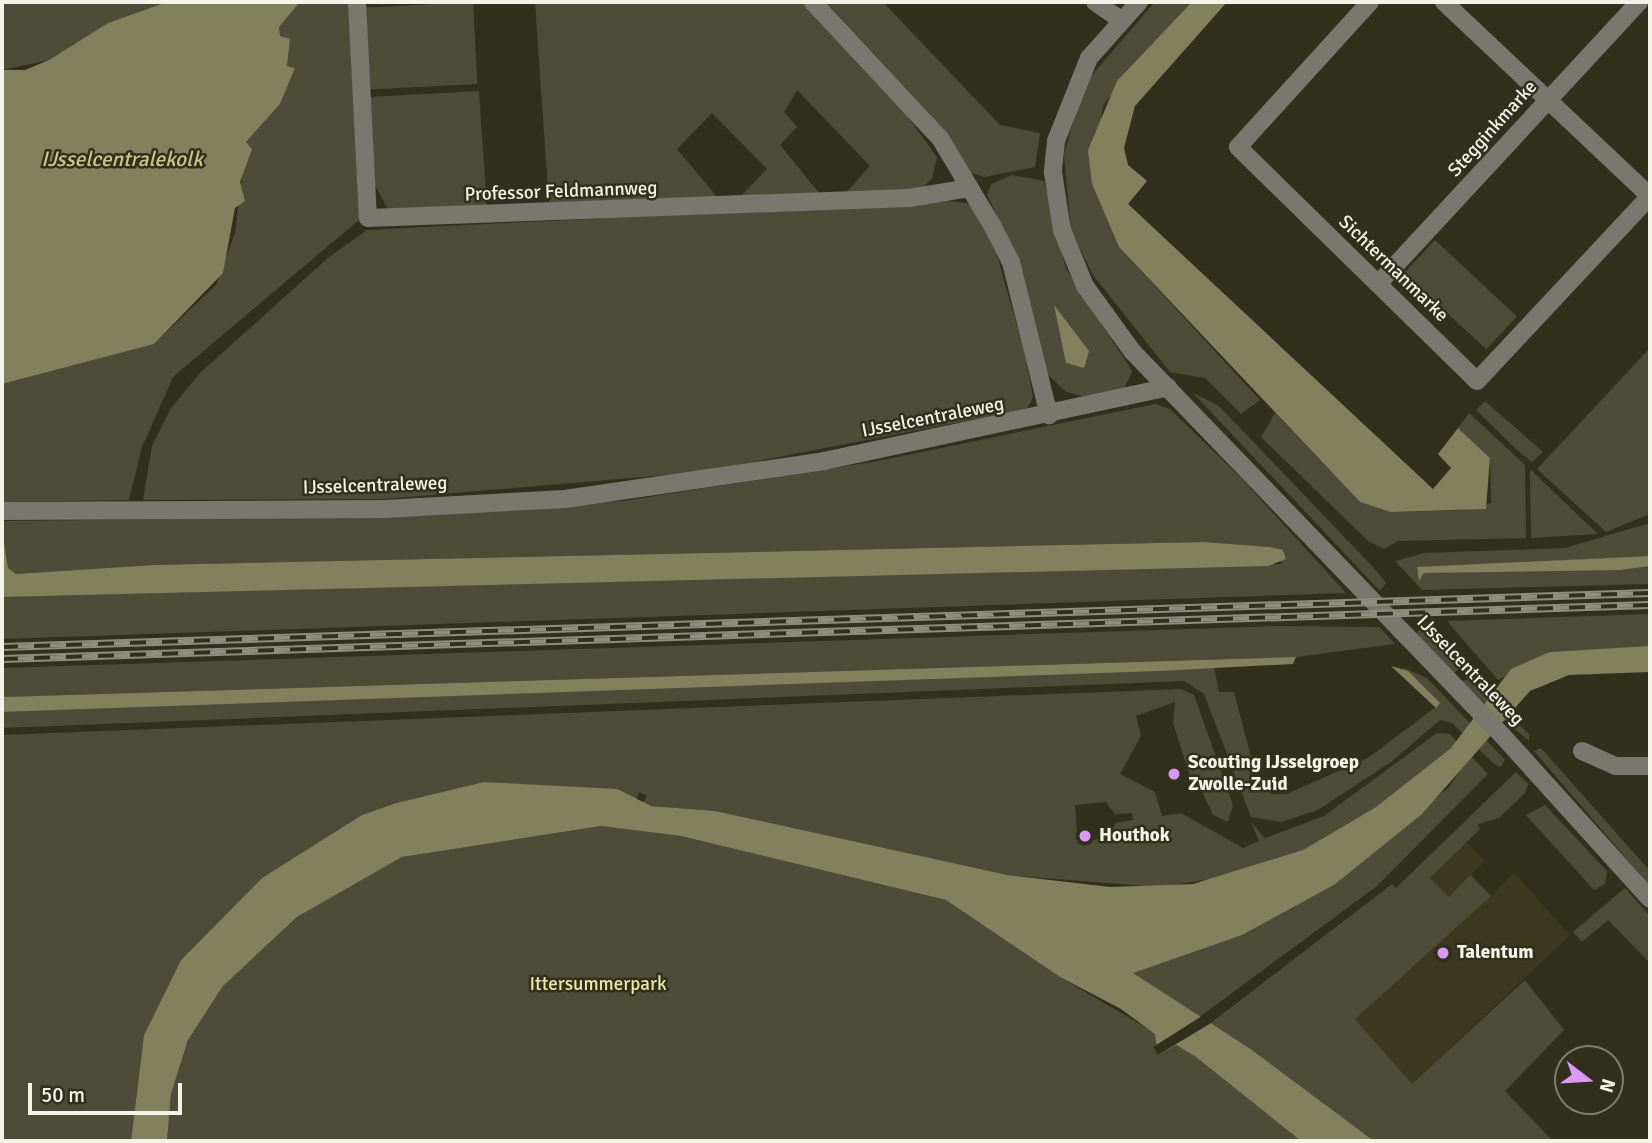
<!DOCTYPE html>
<style>
body{margin:0}
#map{position:relative;width:1652px;height:1143px;overflow:hidden;background:#30301d;font-family:Signika,sans-serif}
div>[style]{position:absolute}
[style*='--x']{left:calc(var(--x)*1px);top:calc(var(--y)*1px);width:calc(var(--w)*1px);rotate:calc(var(--a)*1deg)}
.built>*{inset:0;background:#3b3a21}
.green>*{inset:0;background:#4d4c39;transform-origin:0 0}
.water>*{inset:0;background:#82815e}
.pier>*{inset:0;background:#30301d}
.minor>*{height:18px;margin:-9px;padding:0 9px;transform-origin:9px;border-radius:9px;background:#78786f}
.rail>*{height:8px;margin-top:-4px;transform-origin:0;background:repeating-linear-gradient(90deg,#30301d 0 16px,#8e8e7f 0 32px);box-sizing:border-box;border-block:2px solid #8e8e7f}
.dots>*{width:19px;height:19px;translate:-50% -50%;box-sizing:border-box;border:4px solid #30301d;border-radius:50%}
span{translate:-50% -50%;white-space:nowrap;text-align:center;line-height:1.15;-webkit-text-stroke:5px #30301d;paint-order:stroke}
.street-label{font-size:19px;color:#f3f3e8}
.poi-label{font-size:19px;color:#f3f3e8;font-weight:700}
.left{translate:0 -50%;text-align:left}
.park-label{font-size:19px;color:#eae7a9}
.water-label{font-size:21px;color:#c9c78a;font-style:italic}
.frame{position:absolute;inset:0;border:4px solid #f3f3e8;pointer-events:none}
.north{position:absolute;left:1554px;top:1045px;width:70px;height:70px;box-sizing:border-box;background:#30301d;border:2px solid #7e7e6e;border-radius:50%;rotate:107deg;font-size:19px;font-weight:700;line-height:28px;text-align:center;color:#f3f3e8}
.north::after{content:'';display:block;margin:auto;width:24px;height:32px;background:#db99f5;clip-path:polygon(50% 0,100% 100%,50% 72%,0 100%)}
.scale{position:absolute;left:28px;top:1083px;width:154px;height:32px;box-sizing:border-box;border:4px solid #f3f3e8;border-top:0;padding-left:9px;font-size:21px;line-height:24px;white-space:nowrap;color:#f3f3e8;-webkit-text-stroke:5px #30301d;paint-order:stroke}
</style>
<div id="map">
<div class="built">
<i style="clip-path:polygon(1465px 841px,1485px 861px,1471px 875px,1491px 896px,1514px 873px,1570px 935px,1412px 1084px,1355px 1019px,1429px 878px)"></i>
</div>
<div class="green">
<i style="clip-path:polygon(2px 2px,167px 2px,108px 23px,49px 60px,2px 70px)"></i>
<i style="clip-path:polygon(298px 2px,349px 2px,360px 219px,173px 377px,142px 447px,129px 500px,2px 502px,2px 384px,154px 344px,216px 285px,235px 233px,246px 142px,280px 104px,295px 68px,287px 66px,289px 39px,280px 36px,279px 27px)"></i>
<i style="left:473px;top:2px;width:82px;height:108px;rotate:87deg"></i>
<i style="clip-path:polygon(535px 2px,802px 2px,903px 110px,937px 157px,932px 179px,918px 191px,845px 194px,870px 166px,797px 90px,784px 112px,797px 127px,780px 145px,820px 194px,739px 198px,767px 169px,712px 113px,677px 149px,718px 198px,549px 205px)"></i>
<i style="clip-path:polygon(826px 2px,883px 2px,1000px 125px,1040px 133px,1035px 167px,984px 177px,972px 173px,929px 113px)"></i>
<i style="clip-path:polygon(1155px 2px,1192px 2px,1103px 105px,1092px 184px,1119px 247px,1260px 400px,1241px 414px,1205px 378px,1170px 372px,1093px 275px,1071px 231px,1064px 154px,1085px 83px)"></i>
<i style="clip-path:polygon(479px 91px,487px 207px,388px 209px,373px 182px,369px 97px)"></i>
<i style="clip-path:polygon(1012px 175px,1044px 181px,1066px 269px,1132px 371px,1124px 389px,1084px 397px,1066px 392px,1047px 374px,1012px 248px,987px 195px,991px 184px)"></i>
<i style="clip-path:polygon(948px 201px,973px 204px,997px 255px,1024px 351px,1033px 397px,1027px 409px,701px 472px,385px 499px,143px 500px,152px 446px,171px 408px,201px 372px,329px 257px,367px 230px)"></i>
<i style="left:1435px;top:240px;width:112px;height:45px;rotate:43deg"></i>
<i style="clip-path:polygon(1650px 348px,1650px 514px,1606px 532px,1537px 469px)"></i>
<i style="clip-path:polygon(1193px 393px,1219px 406px,1373px 567px,1386px 583px,1380px 591px)"></i>
<i style="clip-path:polygon(1485px 401px,1543px 452px,1532px 462px,1516px 449px,1476px 410px)"></i>
<i style="clip-path:polygon(1155px 404px,1170px 409px,1242px 479px,1346px 593px,2px 639px,2px 597px,1283px 564px,1270px 547px,1204px 542px,153px 565px,16px 574px,8px 568px,2px 530px,2px 521px,415px 516px,623px 501px,878px 461px)"></i>
<i style="clip-path:polygon(1275px 413px,1360px 502px,1392px 512px,1467px 510px,1491px 503px,1490px 458px,1458px 428px,1469px 413px,1525px 465px,1526px 538px,1398px 541px,1384px 549px,1368px 541px,1261px 437px)"></i>
<i style="clip-path:polygon(1530px 471px,1531px 470px,1598px 534px,1531px 538px)"></i>
<i style="clip-path:polygon(1650px 523px,1650px 556px,1417px 568px,1419px 581px,1424px 573px,1650px 566px,1650px 584px,1422px 590px,1395px 561px,1425px 553px,1565px 548px)"></i>
<i style="clip-path:polygon(1650px 614px,1650px 647px,1550px 652px,1498px 680px,1447px 621px)"></i>
<i style="clip-path:polygon(1277px 626px,1379px 627px,1395px 644px,1296px 657px,2px 697px,2px 668px)"></i>
<i style="left:1423px;top:627px;width:55px;height:9px;rotate:49deg"></i>
<i style="clip-path:polygon(1214px 667px,1219px 692px,1234px 692px,1258px 784px,1272px 794px,1287px 794px,1368px 758px,1436px 707px,1402px 667px,1427px 678px,1505px 760px,1500px 767px,1493px 763px,1452px 723px,1440px 720px,1391px 762px,1318px 810px,1281px 822px,1251px 817px,1204px 694px,1184px 681px,2px 728px,2px 712px)"></i>
<i style="clip-path:polygon(1470px 678px,1529px 734px,1529px 741px,1461px 682px)"></i>
<i style="clip-path:polygon(evenodd,1181px 689px,1194px 695px,1233px 805px,1228px 822px,1213px 815px,1197px 781px,1192px 782px,1173px 723px,1175px 702px,1136px 716px,1141px 736px,1120px 774px,1155px 792px,1162px 816px,1181px 813px,1243px 848px,1259px 841px,1251px 822px,1265px 838px,1324px 816px,1437px 733px,1450px 734px,1488px 774px,1377px 886px,1198px 1018px,1133px 973px,1136px 969px,1242px 935px,1334px 885px,1449px 787px,1466px 762px,1451px 748px,1376px 807px,1303px 850px,1231px 876px,1158px 887px,1007px 875px,880px 852px,715px 811px,651px 806px,642px 803px,647px 796px,639px 792px,636px 801px,617px 790px,484px 782px,396px 803px,362px 815px,262px 878px,181px 960px,144px 1035px,131px 1141px,2px 1141px,2px 735px,1181px 689px,1106px 802px,1115px 814px,1132px 813px,1133px 820px,1116px 823px,1109px 836px,1078px 844px,1075px 805px,1106px 802px)"></i>
<i style="clip-path:polygon(1541px 748px,1650px 871px,1650px 886px,1534px 751px)"></i>
<i style="clip-path:polygon(1516px 772px,1528px 784px,1525px 793px,1499px 818px,1478px 824px,1480px 829px,1430px 878px,1449px 897px,1470px 875px,1491px 896px,1355px 1019px,1412px 1084px,1525px 980px,1564px 1030px,1505px 1091px,1553px 1141px,1374px 1141px,1252px 1050px,1208px 1025px,1392px 884px,1396px 888px)"></i>
<i style="clip-path:polygon(1545px 805px,1607px 871px,1605px 884px,1594px 890px,1526px 815px)"></i>
<i style="clip-path:polygon(601px 826px,681px 836px,946px 900px,1060px 977px,1196px 1057px,1301px 1141px,167px 1141px,171px 1094px,188px 1040px,223px 986px,297px 917px,402px 857px)"></i>
<i style="clip-path:polygon(1625px 888px,1650px 916px,1650px 963px,1608px 920px,1582px 942px,1573px 932px)"></i>
</div>
<div class="water">
<i style="clip-path:polygon(167px 2px,299px 3px,279px 27px,280px 36px,290px 39px,287px 66px,295px 68px,280px 104px,246px 142px,252px 149px,240px 182px,245px 201px,235px 208px,223px 273px,154px 344px,2px 384px,2px 70px,25px 70px,49px 60px,108px 23px)"></i>
<i style="clip-path:polygon(1192px 2px,1227px 2px,1135px 106px,1124px 148px,1128px 165px,1147px 181px,1128px 204px,1433px 489px,1451px 468px,1438px 454px,1458px 428px,1490px 458px,1486px 509px,1391px 512px,1360px 502px,1119px 247px,1092px 184px,1088px 150px,1117px 81px)"></i>
<i style="clip-path:polygon(1054px 305px,1089px 351px,1084px 368px,1066px 363px)"></i>
<i style="clip-path:polygon(2px 530px,8px 568px,16px 574px,153px 565px,1204px 542px,1270px 547px,1283px 550px,1286px 559px,1268px 566px,2px 597px)"></i>
<i style="clip-path:polygon(1650px 556px,1650px 566px,1619px 570px,1424px 573px,1419px 581px,1417px 567px)"></i>
<i style="clip-path:polygon(1650px 646px,1650px 672px,1569px 675px,1530px 691px,1422px 814px,1334px 885px,1242px 935px,1133px 973px,1252px 1050px,1374px 1141px,1301px 1141px,1196px 1057px,1176px 1045px,1158px 1055px,1155px 1034px,1121px 1009px,1060px 977px,946px 900px,681px 836px,601px 826px,402px 857px,297px 917px,223px 986px,188px 1040px,171px 1094px,167px 1141px,131px 1141px,144px 1035px,181px 960px,262px 878px,362px 815px,396px 803px,484px 782px,617px 789px,651px 806px,715px 811px,1007px 875px,1110px 887px,1193px 884px,1303px 850px,1376px 807px,1451px 748px,1511px 669px,1550px 652px)"></i>
<i style="clip-path:polygon(1296px 657px,1293px 664px,1158px 671px,2px 712px,2px 697px)"></i>
<i style="clip-path:polygon(1391px 666px,1408px 671px,1440px 703px,1436px 708px)"></i>
</div>
<div class="pier">
<i style="clip-path:polygon(1202px 1016px,1211px 1023px,1158px 1055px,1153px 1047px)"></i>
</div>
<div class="minor">
<i style="--x:357;--y:2;--w:216;--a:87.1"></i>
<i style="--x:368;--y:218;--w:541;--a:-2.12"></i>
<i style="--x:909;--y:198;--w:62;--a:-9.3"></i>
<i style="--x:813;--y:2;--w:186;--a:47"></i>
<i style="--x:940;--y:138;--w:104;--a:59.2"></i>
<i style="--x:993;--y:227;--w:39;--a:63"></i>
<i style="--x:1011;--y:262;--w:158;--a:76.1"></i>
<i style="--x:1095;--y:2;--w:33;--a:35"></i>
<i style="--x:1139;--y:2;--w:75;--a:131.8"></i>
<i style="--x:1089;--y:58;--w:89;--a:111.7"></i>
<i style="--x:1056;--y:141;--w:31;--a:96"></i>
<i style="--x:1053;--y:172;--w:59;--a:81.2"></i>
<i style="--x:1062;--y:230;--w:61;--a:67.7"></i>
<i style="--x:1085;--y:286;--w:80;--a:54.1"></i>
<i style="--x:1132;--y:351;--w:532;--a:46.07"></i>
<i style="--x:1501;--y:734;--w:222;--a:47.9"></i>
<i style="--x:1370;--y:2;--w:196;--a:132.3"></i>
<i style="--x:1238;--y:147;--w:334;--a:44.4"></i>
<i style="--x:1477;--y:381;--w:253;--a:-46.9"></i>
<i style="--x:1444;--y:2;--w:283;--a:43.3"></i>
<i style="--x:1378;--y:284;--w:384;--a:-47.2"></i>
<i style="--x:2;--y:511;--w:382;--a:-0.3"></i>
<i style="--x:384;--y:509;--w:181;--a:-3.2"></i>
<i style="--x:565;--y:499;--w:262;--a:-8.3"></i>
<i style="--x:824;--y:461;--w:352;--a:-12.1"></i>
<i style="--x:1582;--y:751;--w:36;--a:24"></i>
<i style="--x:1615;--y:766;--w:35;--a:0"></i>
</div>
<div class="rail">
<i style="--x:2;--y:647;--w:1649;--a:-1.88"></i>
<i style="--x:2;--y:659;--w:1649;--a:-1.88"></i>
</div>
<div class="dots">
<i style="left:1174px;top:774px;background:#db99f5"></i>
<i style="left:1085px;top:836px;background:#db99f5"></i>
<i style="left:1443px;top:953px;background:#db99f5"></i>
</div>
<div class="street-label">
<span style="left:1493px;top:129px;rotate:-48deg">Stegginkmarke</span>
<span style="left:561px;top:192px;rotate:-2deg">Professor Feldmannweg</span>
<span style="left:1393px;top:269px;rotate:44deg">Sichtermanmarke</span>
<span style="left:933px;top:418px;rotate:-11deg">IJsselcentraleweg</span>
<span style="left:375px;top:486px;rotate:-2deg">IJsselcentraleweg</span>
<span style="left:1470px;top:671px;rotate:46deg">IJsselcentraleweg</span>
</div>
<div class="poi-label">
<span class="left" style="left:1188px;top:774px">Scouting IJsselgroep<br>Zwolle-Zuid</span>
<span class="left" style="left:1099px;top:836px">Houthok</span>
<span class="left" style="left:1457px;top:953px">Talentum</span>
</div>
<div class="park-label">
<span style="left:598px;top:985px">Ittersummerpark</span>
</div>
<div class="water-label">
<span style="left:122px;top:159px">IJsselcentralekolk</span>
</div>
<div class="frame"></div>
<div class="north">N</div>
<div class="scale">50 m</div>
</div>
